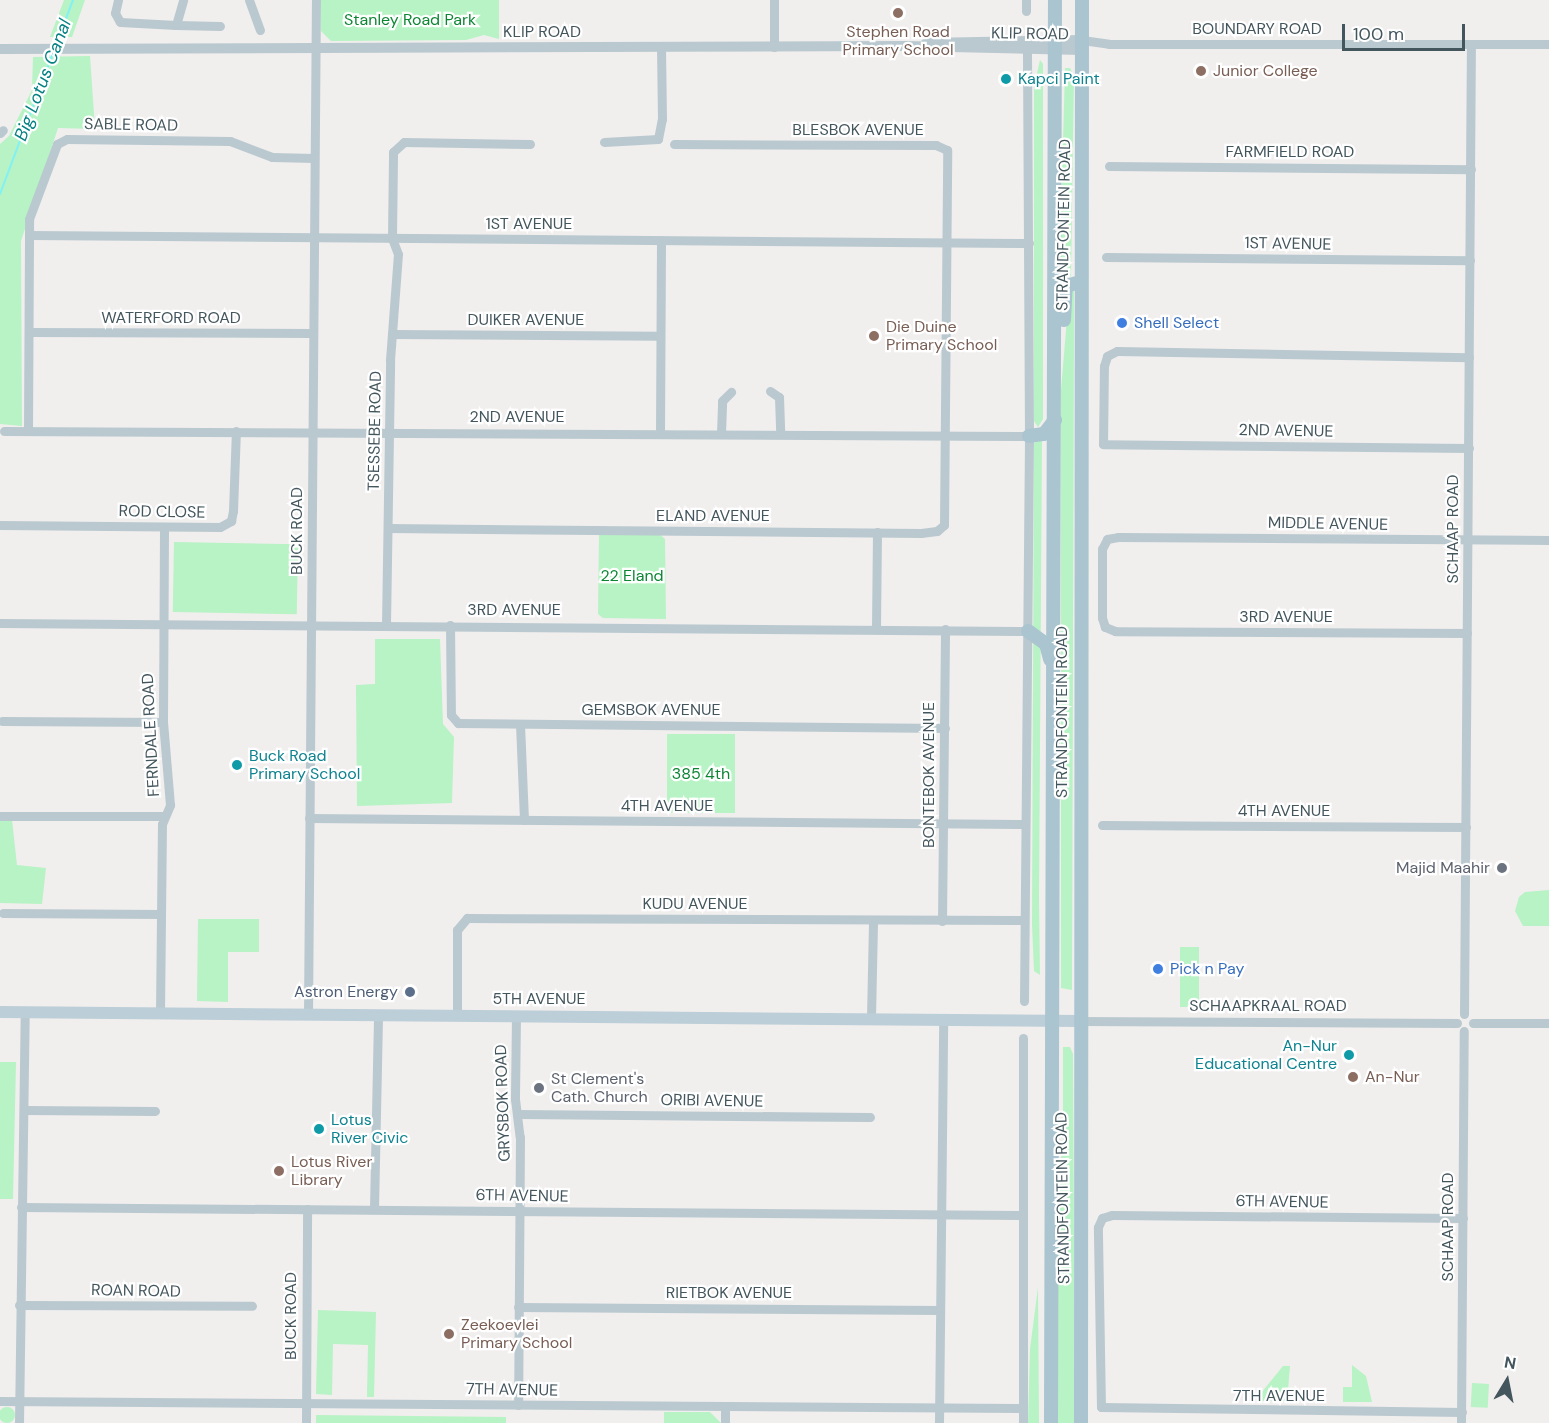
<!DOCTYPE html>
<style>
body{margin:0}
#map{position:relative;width:1549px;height:1423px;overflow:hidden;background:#f1eeee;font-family:"DM Sans",sans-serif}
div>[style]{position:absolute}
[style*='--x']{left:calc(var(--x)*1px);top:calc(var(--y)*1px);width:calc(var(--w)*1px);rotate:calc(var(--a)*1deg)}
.green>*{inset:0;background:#b7f3c4;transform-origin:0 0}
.round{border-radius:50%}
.stream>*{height:2px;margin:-1px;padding:0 1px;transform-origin:1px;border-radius:1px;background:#80f1f5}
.minor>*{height:9px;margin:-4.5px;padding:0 4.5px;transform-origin:4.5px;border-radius:4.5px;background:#bac9cf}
.tertiary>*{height:10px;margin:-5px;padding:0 5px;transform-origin:5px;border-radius:5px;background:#bac9cf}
.secondary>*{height:12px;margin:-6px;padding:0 6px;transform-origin:6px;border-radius:6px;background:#bcced7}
.primary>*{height:14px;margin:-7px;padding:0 7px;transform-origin:7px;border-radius:7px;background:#aac4d0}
.dots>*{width:16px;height:16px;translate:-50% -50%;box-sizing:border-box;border:3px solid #fff;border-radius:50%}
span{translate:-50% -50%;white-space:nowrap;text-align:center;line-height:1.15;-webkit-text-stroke:4.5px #fff;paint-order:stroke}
.park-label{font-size:16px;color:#0d8634}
.street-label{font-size:16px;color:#44565d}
.education-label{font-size:16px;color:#785e54}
.left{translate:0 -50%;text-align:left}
.culture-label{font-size:16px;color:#0d838f}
.right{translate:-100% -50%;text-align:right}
.shop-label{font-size:16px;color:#366cbe}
.worship-label{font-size:16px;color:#5b616d}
.service-label{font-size:16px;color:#4e5e75}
.water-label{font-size:18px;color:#058083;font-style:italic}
.north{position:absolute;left:1477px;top:1351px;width:60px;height:60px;-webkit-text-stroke:4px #fff;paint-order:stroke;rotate:10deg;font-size:16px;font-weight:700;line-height:24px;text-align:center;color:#44565d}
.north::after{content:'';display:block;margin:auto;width:21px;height:27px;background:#44565d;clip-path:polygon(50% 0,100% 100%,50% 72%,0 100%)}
.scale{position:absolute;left:1342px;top:24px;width:123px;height:27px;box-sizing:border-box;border:3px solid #44565d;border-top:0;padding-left:8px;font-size:18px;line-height:21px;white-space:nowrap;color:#44565d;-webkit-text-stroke:4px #fff;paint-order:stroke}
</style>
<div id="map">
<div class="green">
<i style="clip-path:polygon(64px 0,85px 0,72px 37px,50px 37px)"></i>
<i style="clip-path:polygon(320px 0,499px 0,499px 39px,484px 35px,466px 40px,331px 41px,321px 31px)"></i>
<i style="clip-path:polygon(90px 56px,95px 129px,58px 128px,21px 241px,22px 426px,0 424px,0 144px,9px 136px,32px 90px,33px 57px)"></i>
<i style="clip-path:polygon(1040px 60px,1043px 64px,1043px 419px,1038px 427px,1034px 421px,1034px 87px)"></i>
<i style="clip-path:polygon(1065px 68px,1070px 68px,1074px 76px,1071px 276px,1065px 279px,1059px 292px)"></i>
<i style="clip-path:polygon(1074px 290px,1074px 310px,1072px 990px,1061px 988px,1061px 390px,1069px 295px)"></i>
<i style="clip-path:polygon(1042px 440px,1039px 899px,1040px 975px,1034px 971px,1032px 924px,1034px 443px)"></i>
<i style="clip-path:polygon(599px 534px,659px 534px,665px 539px,666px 619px,603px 618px,598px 614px)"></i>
<i style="left:174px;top:542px;width:124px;height:70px;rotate:1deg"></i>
<i style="clip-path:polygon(375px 639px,440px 639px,443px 724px,454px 737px,452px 803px,357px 806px,356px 685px,375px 684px)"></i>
<i style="left:667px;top:734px;width:68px;height:79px"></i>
<i style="clip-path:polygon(0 820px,12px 820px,17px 865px,46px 868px,42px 904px,0 903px)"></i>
<i style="clip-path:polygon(1549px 890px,1549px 926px,1523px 926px,1515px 911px,1519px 897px,1525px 892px)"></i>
<i style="clip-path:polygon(198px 919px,259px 919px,259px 952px,228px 952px,228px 1002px,197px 1001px)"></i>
<i style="left:1180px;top:947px;width:19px;height:60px"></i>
<i style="clip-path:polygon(1063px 1047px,1070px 1047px,1073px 1054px,1075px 1423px,1056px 1423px,1057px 1182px,1063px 1147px)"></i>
<i style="clip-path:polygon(0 1062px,16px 1062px,13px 1199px,0 1199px)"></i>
<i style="clip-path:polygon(1038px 1287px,1039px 1423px,1028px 1423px,1030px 1349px)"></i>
<i style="clip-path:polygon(318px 1310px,376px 1312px,374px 1397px,367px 1397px,368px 1345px,333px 1344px,332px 1395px,316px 1394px)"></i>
<i style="clip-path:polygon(1352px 1365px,1366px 1376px,1372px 1402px,1343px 1402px,1343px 1387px,1352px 1387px)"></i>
<i style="clip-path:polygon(1283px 1366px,1290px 1366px,1287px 1401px,1259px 1401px,1262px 1392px)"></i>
<i style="left:1472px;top:1383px;width:17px;height:24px;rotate:3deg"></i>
<i class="round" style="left:-1px;top:1407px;width:16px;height:16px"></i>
<i style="clip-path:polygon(664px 1412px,710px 1412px,721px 1423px,664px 1423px)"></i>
<i style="clip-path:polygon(316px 1415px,506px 1417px,506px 1423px,316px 1423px)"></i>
</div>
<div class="stream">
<i style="--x:56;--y:45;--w:48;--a:-69.3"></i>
<i style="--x:0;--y:194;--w:151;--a:-69.4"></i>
</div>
<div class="minor">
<i style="--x:118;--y:0;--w:13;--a:103"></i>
<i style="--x:115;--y:13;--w:10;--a:61"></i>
<i style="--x:120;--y:22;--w:56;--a:3.1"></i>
<i style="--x:176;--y:25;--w:26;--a:-74"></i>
<i style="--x:249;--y:0;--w:32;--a:70"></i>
<i style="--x:1026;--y:0;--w:11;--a:90"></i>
<i style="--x:176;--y:25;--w:44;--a:1.3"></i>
<i style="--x:1082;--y:40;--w:27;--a:8"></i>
<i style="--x:1109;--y:44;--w:440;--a:0"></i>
<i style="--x:774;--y:47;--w:47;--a:-90"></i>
<i style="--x:0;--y:133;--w:4;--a:-45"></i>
<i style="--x:604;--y:142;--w:54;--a:-3.2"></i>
<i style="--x:658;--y:139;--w:20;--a:-79"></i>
<i style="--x:662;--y:119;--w:72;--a:-90.8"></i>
<i style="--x:1109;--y:166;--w:362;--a:0.5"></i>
<i style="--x:29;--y:235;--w:1000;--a:0.46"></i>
<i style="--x:1106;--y:257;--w:364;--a:0.5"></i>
<i style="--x:29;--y:332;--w:284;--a:0.2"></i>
<i style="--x:392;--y:334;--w:268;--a:0.4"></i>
<i style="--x:770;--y:391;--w:11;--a:34"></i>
<i style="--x:779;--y:397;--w:37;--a:88"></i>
<i style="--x:4;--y:431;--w:1025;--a:0.28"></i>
<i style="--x:28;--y:431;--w:212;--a:-89.7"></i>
<i style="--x:29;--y:219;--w:80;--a:-69.5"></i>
<i style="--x:57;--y:144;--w:11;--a:-27"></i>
<i style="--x:67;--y:139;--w:163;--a:0.7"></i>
<i style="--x:230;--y:141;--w:45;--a:20.9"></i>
<i style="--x:272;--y:157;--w:42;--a:1.4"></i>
<i style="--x:660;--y:433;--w:193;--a:-89.7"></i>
<i style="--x:721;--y:434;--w:33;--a:-88"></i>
<i style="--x:722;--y:401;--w:13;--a:-45"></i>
<i style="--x:1469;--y:448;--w:366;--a:-179.4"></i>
<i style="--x:1103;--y:444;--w:78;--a:-89.3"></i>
<i style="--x:1104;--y:366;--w:10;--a:-73"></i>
<i style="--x:1107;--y:356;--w:11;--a:-27"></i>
<i style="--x:1117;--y:351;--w:352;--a:1"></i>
<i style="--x:0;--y:525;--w:220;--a:0.5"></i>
<i style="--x:220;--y:527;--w:13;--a:-29"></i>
<i style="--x:231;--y:521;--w:10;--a:-79"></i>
<i style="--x:233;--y:511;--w:80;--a:-87.9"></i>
<i style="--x:388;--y:528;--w:533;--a:0.54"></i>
<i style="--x:921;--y:533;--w:16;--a:-7"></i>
<i style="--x:937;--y:531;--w:9;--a:-41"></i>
<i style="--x:944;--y:525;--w:375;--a:-89.5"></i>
<i style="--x:947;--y:150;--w:12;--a:-156"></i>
<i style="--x:936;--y:145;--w:262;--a:-179.8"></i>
<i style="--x:0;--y:623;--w:1028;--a:0.45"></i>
<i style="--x:386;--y:625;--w:265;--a:-89.1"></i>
<i style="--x:390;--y:360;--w:106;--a:-85.7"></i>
<i style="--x:398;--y:254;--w:17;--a:-111"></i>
<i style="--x:392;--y:238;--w:86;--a:-89.3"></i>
<i style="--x:393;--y:152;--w:15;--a:-42"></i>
<i style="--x:404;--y:142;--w:126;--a:0.9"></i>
<i style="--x:450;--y:625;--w:90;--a:89.4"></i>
<i style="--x:451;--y:715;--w:11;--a:49"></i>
<i style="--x:458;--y:723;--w:487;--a:0.6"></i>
<i style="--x:876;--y:628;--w:96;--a:-89.4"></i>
<i style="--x:1467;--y:633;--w:352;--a:-179.7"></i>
<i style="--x:1115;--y:631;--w:11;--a:-158"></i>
<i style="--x:1105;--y:627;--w:9;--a:-108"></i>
<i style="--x:1102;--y:618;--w:69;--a:-90"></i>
<i style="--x:1102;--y:549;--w:11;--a:-63"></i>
<i style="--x:1107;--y:539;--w:11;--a:-10"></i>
<i style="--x:1118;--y:537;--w:431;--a:0.4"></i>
<i style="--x:2;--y:721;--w:161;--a:0.4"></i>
<i style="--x:520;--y:724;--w:96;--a:87.6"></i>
<i style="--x:0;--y:816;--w:164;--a:0"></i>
<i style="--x:309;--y:818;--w:715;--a:0.48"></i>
<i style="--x:1102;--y:825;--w:364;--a:0.3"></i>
<i style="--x:3;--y:913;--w:158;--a:0.4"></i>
<i style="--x:942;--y:921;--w:292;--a:-89.4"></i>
<i style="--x:1024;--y:1001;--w:565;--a:-89.49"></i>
<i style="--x:1029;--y:436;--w:387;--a:-90.3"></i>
<i style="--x:160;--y:1013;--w:189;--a:-89.4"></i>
<i style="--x:162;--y:824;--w:21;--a:-67"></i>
<i style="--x:170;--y:805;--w:83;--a:-94.8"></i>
<i style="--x:163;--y:722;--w:195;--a:-89.7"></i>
<i style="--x:308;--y:1014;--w:1014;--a:-89.55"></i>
<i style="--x:1464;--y:1014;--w:969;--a:-89.59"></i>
<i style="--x:457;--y:1015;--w:85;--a:-90"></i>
<i style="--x:457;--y:930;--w:16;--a:-50"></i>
<i style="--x:467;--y:918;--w:557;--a:0.21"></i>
<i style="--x:516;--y:1015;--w:84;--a:90.7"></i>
<i style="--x:515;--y:1099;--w:38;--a:83"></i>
<i style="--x:520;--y:1137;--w:268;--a:90.4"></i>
<i style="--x:871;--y:1018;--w:97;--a:-88.8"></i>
<i style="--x:1079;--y:1021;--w:378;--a:0.3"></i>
<i style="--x:1473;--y:1023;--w:76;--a:0"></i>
<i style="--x:1023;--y:1038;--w:385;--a:90"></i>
<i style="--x:24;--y:1110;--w:131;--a:0.4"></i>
<i style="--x:518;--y:1114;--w:352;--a:0.5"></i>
<i style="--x:21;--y:1207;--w:1002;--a:0.46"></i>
<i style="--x:374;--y:1209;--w:194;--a:-88.8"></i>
<i style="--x:19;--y:1305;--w:233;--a:0.2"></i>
<i style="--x:518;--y:1307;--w:421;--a:0.4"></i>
<i style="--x:0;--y:1401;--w:1023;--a:0.39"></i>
<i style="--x:725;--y:1407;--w:16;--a:90"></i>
<i style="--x:1462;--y:1412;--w:361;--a:-179.2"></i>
<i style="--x:1101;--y:1407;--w:180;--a:-91"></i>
<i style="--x:1098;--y:1227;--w:10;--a:-66"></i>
<i style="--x:1102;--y:1218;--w:10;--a:-17"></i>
<i style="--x:1112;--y:1215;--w:351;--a:0.5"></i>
<i style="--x:19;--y:1423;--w:410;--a:-89.2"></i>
<i style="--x:306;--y:1423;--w:214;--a:-89.7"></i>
<i style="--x:939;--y:1423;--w:404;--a:-89.4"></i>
<i style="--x:1461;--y:1423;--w:392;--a:-89.6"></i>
</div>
<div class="tertiary">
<i style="--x:926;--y:43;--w:156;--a:-1.1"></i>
<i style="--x:0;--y:49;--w:905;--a:-0.19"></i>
<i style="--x:905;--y:46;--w:177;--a:1.3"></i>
</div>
<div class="secondary">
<i style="--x:0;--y:1012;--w:1079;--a:0.48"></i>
</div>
<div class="primary">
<i style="--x:1064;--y:320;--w:34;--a:-87"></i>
<i style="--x:1066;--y:286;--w:15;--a:-16"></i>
<i style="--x:1029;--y:436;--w:15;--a:-8"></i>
<i style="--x:1044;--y:434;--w:18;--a:-52"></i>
<i style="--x:1028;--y:631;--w:22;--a:36"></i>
<i style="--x:1046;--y:644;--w:16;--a:75"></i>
<i style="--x:1051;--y:1423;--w:1423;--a:-89.84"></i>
<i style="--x:1081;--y:1423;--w:1423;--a:-89.96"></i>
</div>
<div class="dots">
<i style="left:898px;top:13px;background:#8d6e63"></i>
<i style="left:1201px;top:71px;background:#8d6e63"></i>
<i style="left:1006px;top:79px;background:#0f9aa8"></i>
<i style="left:1122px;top:323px;background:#3f7fe0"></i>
<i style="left:874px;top:336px;background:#8d6e63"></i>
<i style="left:237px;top:765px;background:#0f9aa8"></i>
<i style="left:1502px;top:868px;background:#6b7280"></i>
<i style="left:1158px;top:969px;background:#3f7fe0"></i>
<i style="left:410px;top:992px;background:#5c6f8a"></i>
<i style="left:1349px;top:1055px;background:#0f9aa8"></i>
<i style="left:1353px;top:1077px;background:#8d6e63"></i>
<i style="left:539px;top:1088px;background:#6b7280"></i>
<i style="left:319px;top:1129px;background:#0f9aa8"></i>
<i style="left:279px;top:1171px;background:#8d6e63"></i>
<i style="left:449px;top:1334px;background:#8d6e63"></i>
</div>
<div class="park-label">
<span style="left:410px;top:20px">Stanley Road Park</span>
<span style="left:632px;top:576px">22 Eland</span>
<span style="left:701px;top:774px">385 4th</span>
</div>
<div class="street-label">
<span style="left:1257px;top:29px">BOUNDARY ROAD</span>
<span style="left:542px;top:32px">KLIP ROAD</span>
<span style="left:1030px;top:34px;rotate:1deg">KLIP ROAD</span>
<span style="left:131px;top:125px;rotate:1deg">SABLE ROAD</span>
<span style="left:858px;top:130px">BLESBOK AVENUE</span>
<span style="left:1290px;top:152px">FARMFIELD ROAD</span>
<span style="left:529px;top:224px">1ST AVENUE</span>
<span style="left:1064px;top:225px;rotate:-89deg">STRANDFONTEIN ROAD</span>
<span style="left:1288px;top:244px;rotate:1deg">1ST AVENUE</span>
<span style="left:171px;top:318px">WATERFORD ROAD</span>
<span style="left:526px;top:320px">DUIKER AVENUE</span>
<span style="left:517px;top:417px">2ND AVENUE</span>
<span style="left:375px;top:431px;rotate:-89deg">TSESSEBE ROAD</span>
<span style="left:1286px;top:431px;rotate:1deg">2ND AVENUE</span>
<span style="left:162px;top:512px;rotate:1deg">ROD CLOSE</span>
<span style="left:713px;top:516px">ELAND AVENUE</span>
<span style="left:1328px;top:524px;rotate:1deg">MIDDLE AVENUE</span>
<span style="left:1453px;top:529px;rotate:-90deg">SCHAAP ROAD</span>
<span style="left:297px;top:531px;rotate:-90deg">BUCK ROAD</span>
<span style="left:514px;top:610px">3RD AVENUE</span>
<span style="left:1286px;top:617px">3RD AVENUE</span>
<span style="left:651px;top:710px">GEMSBOK AVENUE</span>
<span style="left:1062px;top:712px;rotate:-90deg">STRANDFONTEIN ROAD</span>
<span style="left:151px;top:735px;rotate:-93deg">FERNDALE ROAD</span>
<span style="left:929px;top:775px;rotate:-90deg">BONTEBOK AVENUE</span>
<span style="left:667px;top:806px">4TH AVENUE</span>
<span style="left:1284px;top:811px">4TH AVENUE</span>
<span style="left:695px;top:904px">KUDU AVENUE</span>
<span style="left:539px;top:999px">5TH AVENUE</span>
<span style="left:1268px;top:1006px">SCHAAPKRAAL ROAD</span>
<span style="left:712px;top:1101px;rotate:1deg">ORIBI AVENUE</span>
<span style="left:503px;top:1103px;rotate:-92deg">GRYSBOK ROAD</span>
<span style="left:522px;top:1196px;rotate:1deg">6TH AVENUE</span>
<span style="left:1063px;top:1198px;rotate:-91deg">STRANDFONTEIN ROAD</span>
<span style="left:1282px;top:1202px;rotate:1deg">6TH AVENUE</span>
<span style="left:1448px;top:1227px;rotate:-90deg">SCHAAP ROAD</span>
<span style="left:136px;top:1291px;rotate:1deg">ROAN ROAD</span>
<span style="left:729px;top:1293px">RIETBOK AVENUE</span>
<span style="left:291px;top:1316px;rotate:-90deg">BUCK ROAD</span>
<span style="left:512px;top:1390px;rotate:1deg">7TH AVENUE</span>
<span style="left:1279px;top:1396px">7TH AVENUE</span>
</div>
<div class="education-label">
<span style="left:898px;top:41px">Stephen Road<br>Primary School</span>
<span class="left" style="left:1213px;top:71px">Junior College</span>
<span class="left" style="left:886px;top:336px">Die Duine<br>Primary School</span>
<span class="left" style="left:1365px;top:1077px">An-Nur</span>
<span class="left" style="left:291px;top:1171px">Lotus River<br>Library</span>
<span class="left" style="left:461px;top:1334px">Zeekoevlei<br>Primary School</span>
</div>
<div class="culture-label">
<span class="left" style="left:1018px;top:79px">Kapci Paint</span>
<span class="left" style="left:249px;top:765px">Buck Road<br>Primary School</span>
<span class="right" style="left:1337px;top:1055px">An-Nur<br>Educational Centre</span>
<span class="left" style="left:331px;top:1129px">Lotus<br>River Civic</span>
</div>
<div class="shop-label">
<span class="left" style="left:1134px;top:323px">Shell Select</span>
<span class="left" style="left:1170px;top:969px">Pick n Pay</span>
</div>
<div class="worship-label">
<span class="right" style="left:1490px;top:868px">Majid Maahir</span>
<span class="left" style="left:551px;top:1088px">St Clement's<br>Cath. Church</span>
</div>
<div class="service-label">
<span class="right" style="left:398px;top:992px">Astron Energy</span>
</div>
<div class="water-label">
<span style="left:43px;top:80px;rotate:-69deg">Big Lotus Canal</span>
</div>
<div class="north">N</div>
<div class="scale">100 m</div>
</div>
